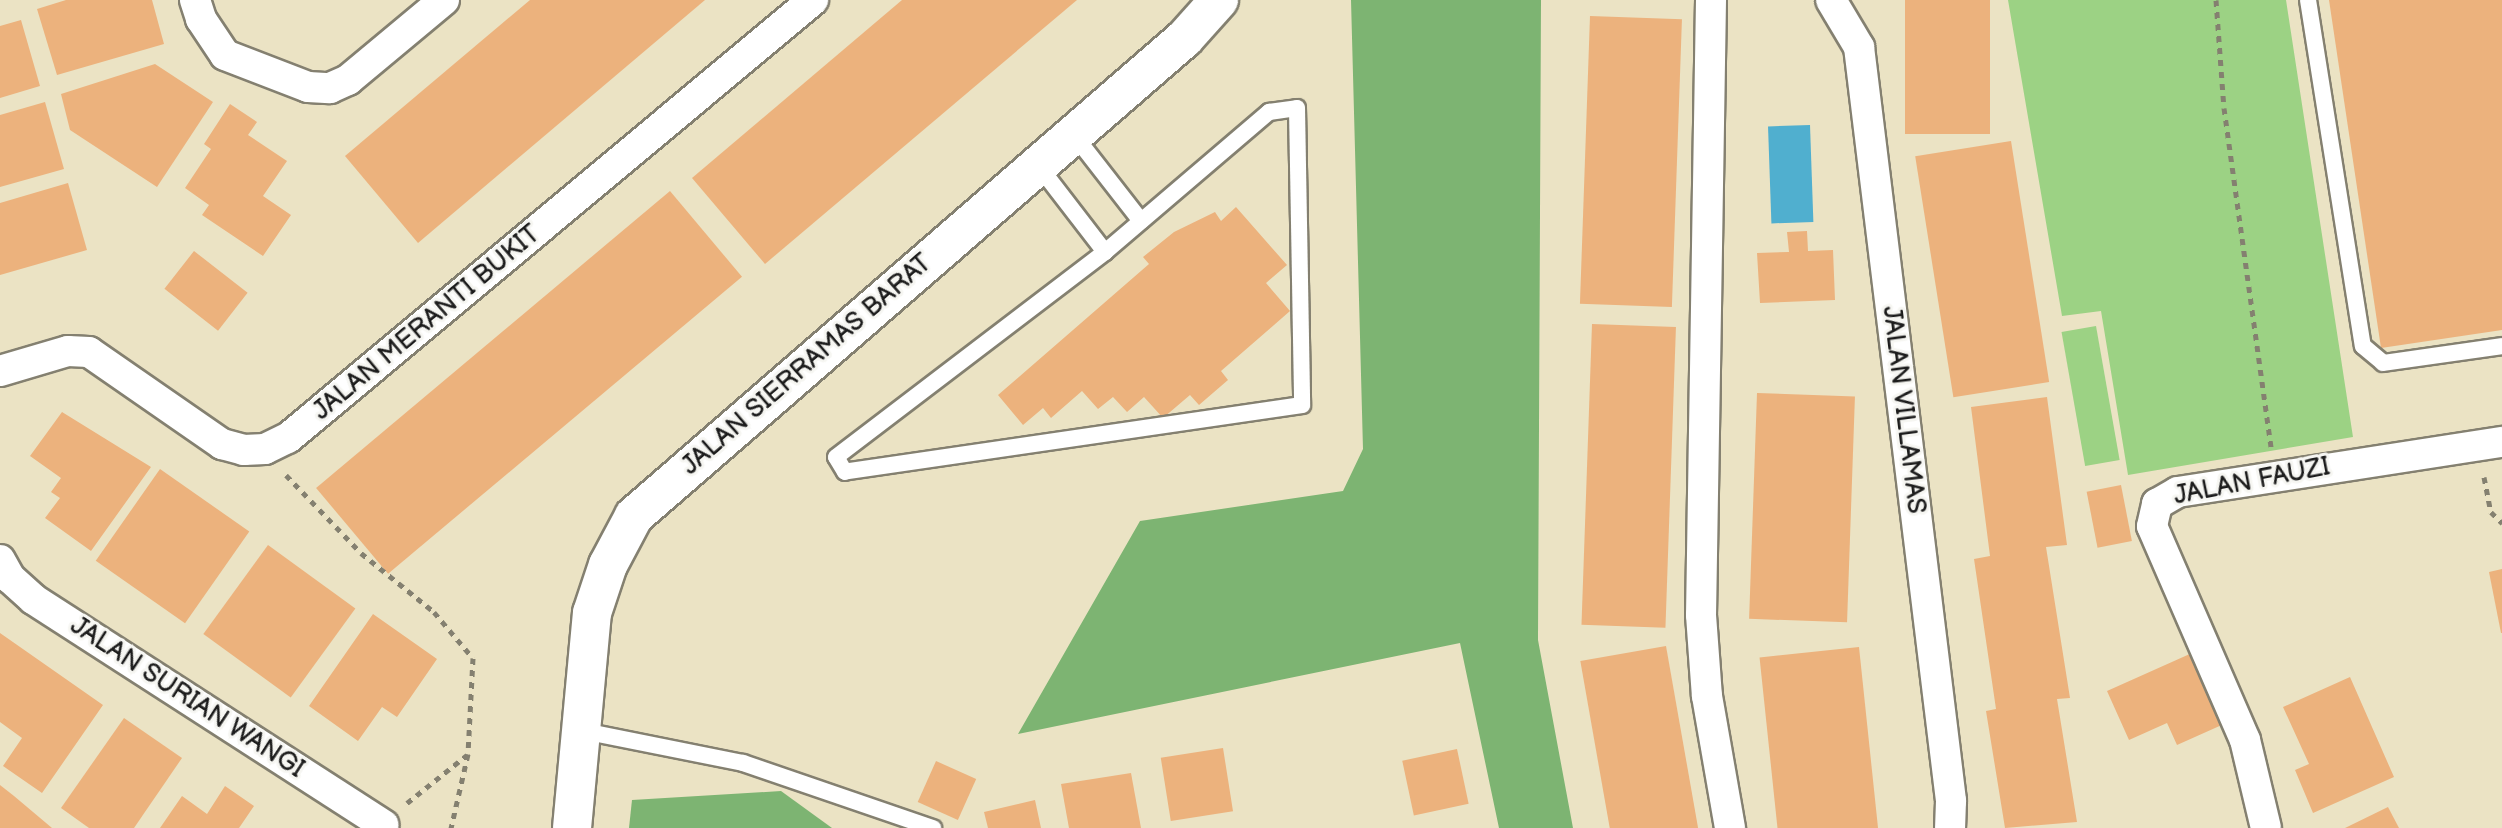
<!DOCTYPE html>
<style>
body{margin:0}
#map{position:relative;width:2502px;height:828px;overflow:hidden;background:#ebe3c4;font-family:"Balsamiq Sans",sans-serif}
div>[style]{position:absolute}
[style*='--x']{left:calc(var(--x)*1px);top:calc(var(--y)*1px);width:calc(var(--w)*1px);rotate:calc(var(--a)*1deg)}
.green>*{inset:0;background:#9cd284;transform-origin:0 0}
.forest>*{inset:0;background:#7db472}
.water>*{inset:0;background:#50afcf;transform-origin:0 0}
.building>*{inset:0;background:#ecb27d;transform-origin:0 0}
.path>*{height:5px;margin-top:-2.5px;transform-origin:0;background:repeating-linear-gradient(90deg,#848070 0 6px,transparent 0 12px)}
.roads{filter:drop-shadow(2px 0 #848070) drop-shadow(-2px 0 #848070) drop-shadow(0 2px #848070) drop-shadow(0 -2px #848070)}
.service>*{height:16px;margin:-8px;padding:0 8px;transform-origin:8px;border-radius:8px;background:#fff}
.minor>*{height:30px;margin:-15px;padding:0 15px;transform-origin:15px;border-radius:15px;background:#fff}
.tertiary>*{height:38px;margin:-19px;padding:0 19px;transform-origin:19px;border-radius:19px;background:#fff}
span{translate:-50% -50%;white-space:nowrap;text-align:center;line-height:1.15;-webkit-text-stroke:6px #f6f6f2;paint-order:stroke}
.street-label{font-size:26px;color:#1c1c1c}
</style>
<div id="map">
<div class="green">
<i style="clip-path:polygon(2008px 0,2286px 0,2353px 437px,2128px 475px,2101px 311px,2062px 316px)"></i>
<i style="left:2096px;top:326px;width:136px;height:35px;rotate:80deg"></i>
</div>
<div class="forest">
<i style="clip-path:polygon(1351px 0,1541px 0,1538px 640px,1573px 828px,1499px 828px,1460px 643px,1018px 734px,1140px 521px,1343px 491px,1363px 449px)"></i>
<i style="clip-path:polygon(781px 791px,832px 828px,629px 828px,632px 800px)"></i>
</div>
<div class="water">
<i style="left:1810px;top:125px;width:97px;height:42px;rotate:88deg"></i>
</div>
<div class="building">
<i style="clip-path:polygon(66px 0,152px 0,164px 44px,57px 75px,37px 9px)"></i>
<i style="clip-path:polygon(530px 0,705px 0,418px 243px,345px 156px)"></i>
<i style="clip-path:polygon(902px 0,1077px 0,765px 264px,692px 178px)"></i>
<i style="left:1905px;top:0;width:85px;height:134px"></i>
<i style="clip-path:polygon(2329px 0,2502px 0,2502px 330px,2381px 348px)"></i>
<i style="left:1590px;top:16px;width:92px;height:288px;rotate:2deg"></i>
<i style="clip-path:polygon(21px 20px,40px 86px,0 98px,0 26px)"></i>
<i style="clip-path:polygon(155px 64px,213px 102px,157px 187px,70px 130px,61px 94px)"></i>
<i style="clip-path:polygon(45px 102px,64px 169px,0 187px,0 115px)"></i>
<i style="clip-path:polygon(230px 104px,257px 122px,248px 135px,287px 161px,263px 196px,291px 215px,263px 256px,202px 215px,209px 205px,185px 188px,211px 149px,204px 144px)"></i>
<i style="left:2011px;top:141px;width:244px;height:97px;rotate:81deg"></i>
<i style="clip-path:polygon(68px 183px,87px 250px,0 275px,0 203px)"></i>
<i style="left:670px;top:191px;width:112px;height:462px;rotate:50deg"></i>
<i style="clip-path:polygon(1236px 207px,1287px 265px,1266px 283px,1290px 311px,1221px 371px,1228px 380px,1199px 405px,1190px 395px,1163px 418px,1144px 397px,1127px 412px,1113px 397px,1098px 409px,1082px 391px,1051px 418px,1043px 408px,1023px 425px,998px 395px,1149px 264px,1143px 257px,1174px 232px,1215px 212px,1221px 221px)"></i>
<i style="clip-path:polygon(1807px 231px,1808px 251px,1833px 250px,1835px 300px,1760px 303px,1757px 253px,1789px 252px,1787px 232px)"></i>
<i style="left:194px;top:251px;width:68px;height:48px;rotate:38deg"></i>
<i style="left:1592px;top:324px;width:84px;height:301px;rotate:2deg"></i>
<i style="left:1757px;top:393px;width:98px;height:226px;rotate:2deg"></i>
<i style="clip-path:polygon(2047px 397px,2067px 545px,2046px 547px,2070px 698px,2057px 699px,2077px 822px,2005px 828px,1986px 711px,1996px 709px,1974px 559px,1990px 556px,1971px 407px)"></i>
<i style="clip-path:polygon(62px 412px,151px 467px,91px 551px,45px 518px,60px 498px,51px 492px,61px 478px,30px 456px)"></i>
<i style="left:160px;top:469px;width:109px;height:112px;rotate:35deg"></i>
<i style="left:2121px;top:485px;width:57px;height:35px;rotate:79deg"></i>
<i style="left:268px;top:545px;width:108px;height:110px;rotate:36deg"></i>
<i style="clip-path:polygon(2502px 569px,2502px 633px,2501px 633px,2489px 572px)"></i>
<i style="clip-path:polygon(373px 614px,437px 659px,397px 717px,382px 707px,358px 741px,309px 706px)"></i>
<i style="clip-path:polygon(0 633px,103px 705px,42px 793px,3px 766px,22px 738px,0 722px)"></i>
<i style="left:1666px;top:646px;width:185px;height:87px;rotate:80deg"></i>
<i style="left:1859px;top:647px;width:182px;height:100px;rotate:84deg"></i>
<i style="clip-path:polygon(2192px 653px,2224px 724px,2177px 745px,2167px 723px,2129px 740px,2107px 691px)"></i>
<i style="clip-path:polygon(2350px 677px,2394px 777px,2313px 813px,2295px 770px,2309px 764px,2283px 707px)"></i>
<i style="clip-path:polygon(124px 718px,182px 758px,134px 828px,89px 828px,61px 808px)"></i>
<i style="left:1223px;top:748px;width:64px;height:63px;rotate:81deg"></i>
<i style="left:1457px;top:749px;width:56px;height:56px;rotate:78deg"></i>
<i style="left:936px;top:761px;width:44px;height:45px;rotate:24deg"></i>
<i style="clip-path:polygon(1131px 773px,1141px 828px,1069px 828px,1061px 784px)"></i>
<i style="clip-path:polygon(0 785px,14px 796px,52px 828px,0 828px)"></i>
<i style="clip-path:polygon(225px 786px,254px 806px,239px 828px,160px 828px,182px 796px,207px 814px)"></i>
<i style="clip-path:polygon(1035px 800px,1041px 828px,988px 828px,984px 812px)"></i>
<i style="clip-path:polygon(2388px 807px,2399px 828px,2345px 828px)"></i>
</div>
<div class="path">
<i style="--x:2216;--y:0;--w:108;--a:85.8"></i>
<i style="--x:2224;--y:108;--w:342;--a:82.1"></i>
<i style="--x:286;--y:475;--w:108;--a:46.1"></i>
<i style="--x:361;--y:553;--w:94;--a:38.9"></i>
<i style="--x:434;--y:612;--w:60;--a:49.7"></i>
<i style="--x:473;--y:658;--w:96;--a:93"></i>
<i style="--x:468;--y:754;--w:76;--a:102.9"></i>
<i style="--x:2484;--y:477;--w:36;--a:79"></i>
<i style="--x:2491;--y:512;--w:16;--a:45"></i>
<i style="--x:407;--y:803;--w:77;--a:-38.7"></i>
</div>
<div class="roads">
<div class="service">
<i style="--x:2308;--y:0;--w:350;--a:81"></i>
<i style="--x:2363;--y:346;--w:26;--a:40"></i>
<i style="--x:2383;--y:363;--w:120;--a:-8.1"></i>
<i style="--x:1297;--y:108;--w:297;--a:89"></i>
<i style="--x:1302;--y:405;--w:462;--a:171.7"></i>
<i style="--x:845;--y:472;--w:17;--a:-121"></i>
<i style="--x:836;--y:457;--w:338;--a:-37.3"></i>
<i style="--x:1105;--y:252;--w:216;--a:-40.5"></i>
<i style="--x:1269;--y:112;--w:28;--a:-8"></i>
<i style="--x:1074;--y:135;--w:109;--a:52.1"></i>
<i style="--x:1038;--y:165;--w:110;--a:52.4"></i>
<i style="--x:583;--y:731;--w:163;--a:11.3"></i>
<i style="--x:743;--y:763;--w:201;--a:18.9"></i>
</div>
<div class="minor">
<i style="--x:195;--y:0;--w:20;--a:72"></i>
<i style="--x:201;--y:19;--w:43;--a:56.3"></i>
<i style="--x:225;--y:55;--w:89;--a:21.1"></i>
<i style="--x:308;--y:87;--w:22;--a:3"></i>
<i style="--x:330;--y:88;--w:20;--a:-24"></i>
<i style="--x:348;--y:80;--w:125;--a:-39.8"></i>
<i style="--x:1711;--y:0;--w:615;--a:90.93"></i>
<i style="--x:1701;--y:615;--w:81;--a:85.8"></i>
<i style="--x:1707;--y:696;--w:134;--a:80.1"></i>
<i style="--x:1831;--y:0;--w:55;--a:59.2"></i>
<i style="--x:1859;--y:47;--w:760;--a:83.04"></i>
<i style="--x:1951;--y:801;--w:27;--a:92"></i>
<i style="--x:0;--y:371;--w:71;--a:-16.4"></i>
<i style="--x:68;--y:351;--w:21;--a:3"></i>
<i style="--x:89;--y:352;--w:162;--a:34.7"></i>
<i style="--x:222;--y:444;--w:23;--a:15"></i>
<i style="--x:244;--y:450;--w:21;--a:-3"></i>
<i style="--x:265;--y:449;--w:25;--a:-26"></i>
<i style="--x:288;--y:438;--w:684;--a:-39.84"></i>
<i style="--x:0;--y:560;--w:21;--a:61"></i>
<i style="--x:10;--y:578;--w:31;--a:42"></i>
<i style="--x:33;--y:599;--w:417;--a:32.8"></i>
<i style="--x:2266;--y:828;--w:90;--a:-103.4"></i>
<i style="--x:2245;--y:740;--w:233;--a:-113.5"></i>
<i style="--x:2152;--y:526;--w:23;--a:-77"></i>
<i style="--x:2157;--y:504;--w:24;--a:-30"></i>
<i style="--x:2178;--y:492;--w:328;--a:-8.8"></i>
</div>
<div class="tertiary">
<i style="--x:572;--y:828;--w:216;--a:-84.7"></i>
<i style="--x:592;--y:613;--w:51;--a:-71.6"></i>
<i style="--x:608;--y:565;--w:55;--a:-62"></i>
<i style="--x:634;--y:516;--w:729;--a:-40.94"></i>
<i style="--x:1185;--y:38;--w:51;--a:-48.2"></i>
</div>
</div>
<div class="street-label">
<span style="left:427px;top:323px;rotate:-40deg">JALAN MERANTI BUKIT</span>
<span style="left:807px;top:365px;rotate:-41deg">JALAN SIERRAMAS BARAT</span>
<span style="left:1903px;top:410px;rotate:83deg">JALAN VILLAMAS</span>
<span style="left:2252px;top:482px;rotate:-11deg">JALAN FAUZI</span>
<span style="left:187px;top:698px;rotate:33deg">JALAN SURIAN WANGI</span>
</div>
</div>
